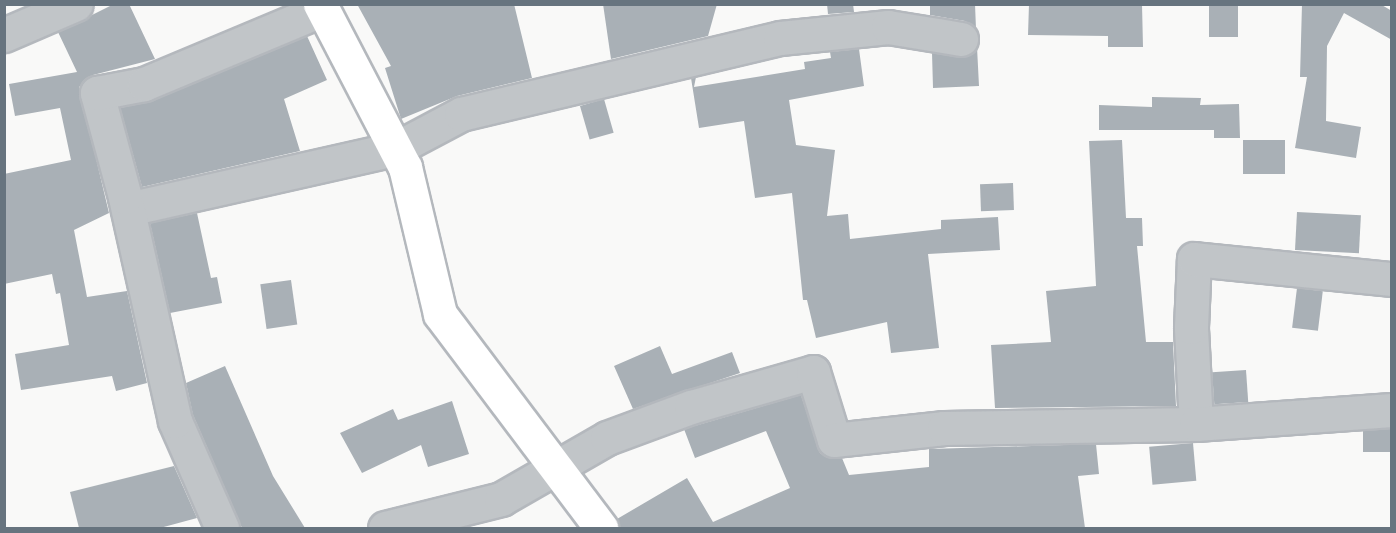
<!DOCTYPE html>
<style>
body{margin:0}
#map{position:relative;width:1396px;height:533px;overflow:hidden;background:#f9f9f8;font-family:"Golos Text",sans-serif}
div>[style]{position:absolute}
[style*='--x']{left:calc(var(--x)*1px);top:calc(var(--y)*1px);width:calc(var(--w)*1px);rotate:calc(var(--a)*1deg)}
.building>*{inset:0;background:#a9b0b6;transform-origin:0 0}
.roads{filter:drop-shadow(2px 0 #b4b8bd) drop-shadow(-2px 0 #b4b8bd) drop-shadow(0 2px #b4b8bd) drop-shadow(0 -2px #b4b8bd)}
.minor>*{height:33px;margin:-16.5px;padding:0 16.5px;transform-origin:16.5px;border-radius:16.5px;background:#c1c5c8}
.secondary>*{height:33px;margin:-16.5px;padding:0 16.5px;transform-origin:16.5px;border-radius:16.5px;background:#fff}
span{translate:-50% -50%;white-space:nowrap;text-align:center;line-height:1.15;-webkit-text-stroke:6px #fff;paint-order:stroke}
.frame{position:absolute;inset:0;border:6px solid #67747f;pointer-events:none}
</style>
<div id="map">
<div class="building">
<i style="clip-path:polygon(114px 4px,129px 4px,155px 59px,93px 75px,79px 87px,109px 213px,74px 230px,87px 297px,127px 291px,147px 383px,116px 391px,112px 376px,21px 390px,15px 354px,69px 345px,60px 293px,56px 294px,52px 274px,4px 284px,4px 174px,71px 160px,60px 108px,15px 116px,9px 84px,77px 72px,58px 32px)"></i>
<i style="clip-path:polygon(357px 4px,514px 4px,532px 78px,457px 96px,401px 119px,385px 68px,391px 66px)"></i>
<i style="clip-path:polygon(603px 4px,717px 4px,708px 36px,611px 59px)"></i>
<i style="clip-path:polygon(827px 4px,853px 4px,854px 12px,828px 14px)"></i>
<i style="clip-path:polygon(930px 4px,975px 4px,976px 29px,965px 21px,930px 15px)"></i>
<i style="clip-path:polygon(1029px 4px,1142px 4px,1143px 47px,1108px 47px,1108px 36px,1028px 35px)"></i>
<i style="left:1209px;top:4px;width:29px;height:33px"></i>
<i style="clip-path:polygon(1302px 4px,1380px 4px,1392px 11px,1392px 40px,1344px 13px,1327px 46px,1326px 121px,1361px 127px,1356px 158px,1295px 148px,1307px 77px,1300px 77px)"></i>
<i style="clip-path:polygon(307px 36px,327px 80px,284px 99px,300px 151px,142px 187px,120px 108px,151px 101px)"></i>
<i style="clip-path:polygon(977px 47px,979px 86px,933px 88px,932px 53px,967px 57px)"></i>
<i style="clip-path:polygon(859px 49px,864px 86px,789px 100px,796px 145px,835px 150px,827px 216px,848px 214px,850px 239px,941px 229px,941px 220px,998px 217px,1000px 250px,928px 254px,939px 348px,891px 353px,887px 322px,816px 338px,807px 300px,803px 300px,792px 193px,755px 198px,744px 121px,699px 128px,691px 78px,696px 77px,694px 87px,805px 69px,804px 62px,831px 58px,830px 52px)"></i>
<i style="clip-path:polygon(1152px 97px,1201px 98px,1200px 105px,1239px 104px,1240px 138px,1214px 138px,1214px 130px,1099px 130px,1099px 105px,1152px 107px)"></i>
<i style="left:604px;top:99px;width:35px;height:25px;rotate:74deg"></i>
<i style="clip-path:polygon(1122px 140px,1126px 218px,1142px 218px,1143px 246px,1137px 246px,1146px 342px,1173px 342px,1176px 406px,995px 408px,991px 345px,1051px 342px,1046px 291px,1096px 286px,1089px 141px)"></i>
<i style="left:1243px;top:140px;width:42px;height:34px"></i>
<i style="left:1013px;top:183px;width:27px;height:33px;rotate:88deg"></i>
<i style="left:1297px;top:212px;width:64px;height:38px;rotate:3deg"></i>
<i style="clip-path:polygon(197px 213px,211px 278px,217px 277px,222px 303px,170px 313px,150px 223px)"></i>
<i style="left:291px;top:280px;width:45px;height:31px;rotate:82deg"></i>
<i style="left:1297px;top:288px;width:26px;height:40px;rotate:7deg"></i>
<i style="clip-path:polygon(660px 346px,672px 374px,732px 352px,740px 373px,633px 409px,614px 366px)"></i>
<i style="clip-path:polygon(225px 366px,273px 476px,305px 528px,242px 528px,193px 415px,186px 383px)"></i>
<i style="left:1246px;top:370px;width:32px;height:34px;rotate:86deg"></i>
<i style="clip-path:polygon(801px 395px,820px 453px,828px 458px,842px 458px,849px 475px,929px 467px,929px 449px,1096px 444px,1099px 474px,1078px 476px,1085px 528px,619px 528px,617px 519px,687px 478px,713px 522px,790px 488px,766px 431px,695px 458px,684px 429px)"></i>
<i style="clip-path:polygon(452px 401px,469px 454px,428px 467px,421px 445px,362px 473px,340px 433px,393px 409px,398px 420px)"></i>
<i style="left:1392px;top:429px;width:23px;height:29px;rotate:90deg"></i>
<i style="left:1193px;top:443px;width:38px;height:44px;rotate:85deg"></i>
<i style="clip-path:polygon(174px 466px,197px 518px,160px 528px,79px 528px,70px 492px)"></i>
</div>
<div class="roads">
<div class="minor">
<i style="--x:4;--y:35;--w:78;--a:-23.3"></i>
<i style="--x:128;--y:209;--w:274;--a:-12.7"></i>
<i style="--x:395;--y:149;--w:75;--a:-27.9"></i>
<i style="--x:461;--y:114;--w:328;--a:-13.4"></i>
<i style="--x:780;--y:38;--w:109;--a:-5.8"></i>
<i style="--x:888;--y:27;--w:74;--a:9.3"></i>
<i style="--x:1196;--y:424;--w:97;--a:-93"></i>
<i style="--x:1191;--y:327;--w:68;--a:-87.5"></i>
<i style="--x:1194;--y:259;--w:199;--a:5.8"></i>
<i style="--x:222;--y:528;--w:117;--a:-113.7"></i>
<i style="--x:175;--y:421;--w:230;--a:-102.6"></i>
<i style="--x:125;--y:197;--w:108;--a:-105.1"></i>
<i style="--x:97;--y:93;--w:48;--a:-10.8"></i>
<i style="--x:144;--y:84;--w:194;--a:-22.7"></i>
<i style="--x:385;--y:528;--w:120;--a:-14"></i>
<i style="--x:501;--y:499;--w:122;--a:-29.9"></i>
<i style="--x:607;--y:438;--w:90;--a:-20.3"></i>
<i style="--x:691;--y:407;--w:127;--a:-16"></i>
<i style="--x:813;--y:372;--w:71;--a:72.8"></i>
<i style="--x:834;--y:440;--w:111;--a:-6.2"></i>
<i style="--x:944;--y:428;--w:252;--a:-0.9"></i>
<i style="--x:1196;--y:424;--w:196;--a:-4.1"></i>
</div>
<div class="secondary">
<i style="--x:320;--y:4;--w:184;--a:62.5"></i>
<i style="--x:405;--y:167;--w:151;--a:76.6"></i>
<i style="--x:440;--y:314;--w:268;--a:53"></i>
</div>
</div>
<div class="frame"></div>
</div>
